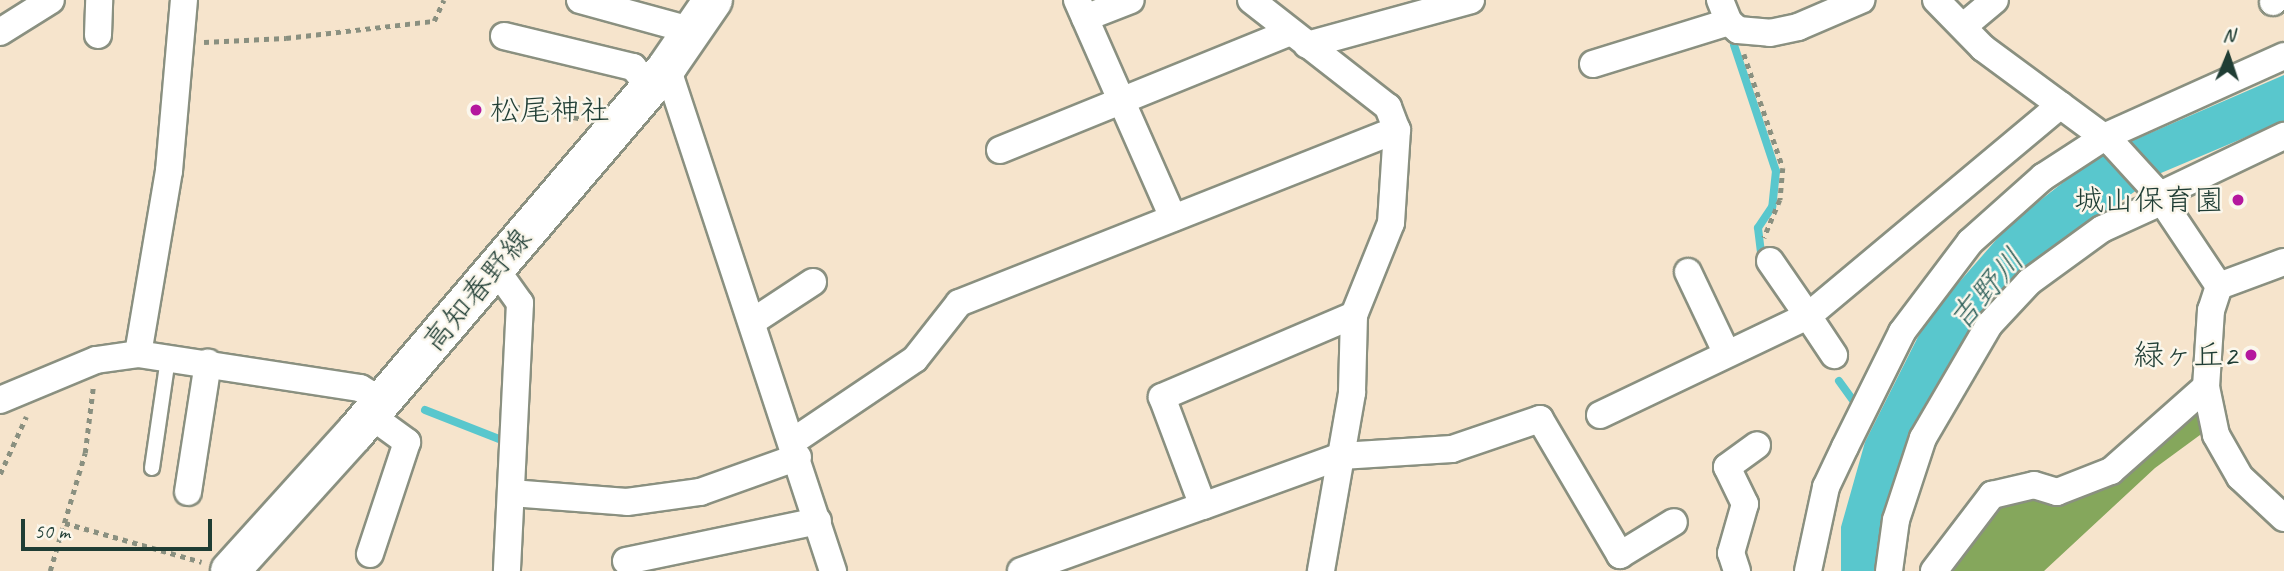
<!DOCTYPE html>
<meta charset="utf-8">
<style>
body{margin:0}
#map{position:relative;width:2284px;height:571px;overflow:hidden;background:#f6e4cc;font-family:Caveat,"Klee One",sans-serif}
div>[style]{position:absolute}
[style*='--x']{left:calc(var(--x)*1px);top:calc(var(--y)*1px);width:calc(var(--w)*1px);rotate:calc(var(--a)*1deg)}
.forest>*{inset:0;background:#85a75c}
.water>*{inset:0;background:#59c7cd}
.stream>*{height:8px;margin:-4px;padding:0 4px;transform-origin:4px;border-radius:4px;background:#59c7cd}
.path>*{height:4.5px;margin-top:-2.25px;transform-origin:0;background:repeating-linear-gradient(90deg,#8a9080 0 5px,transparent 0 10px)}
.roads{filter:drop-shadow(2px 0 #8a9080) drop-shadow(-2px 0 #8a9080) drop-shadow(0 2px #8a9080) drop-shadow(0 -2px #8a9080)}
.lane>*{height:14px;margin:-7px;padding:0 7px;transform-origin:7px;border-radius:7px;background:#fff}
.street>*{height:26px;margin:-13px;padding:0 13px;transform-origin:13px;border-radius:13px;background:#fff}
.primary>*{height:38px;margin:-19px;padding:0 19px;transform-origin:19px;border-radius:19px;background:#fff}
.dots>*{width:19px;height:19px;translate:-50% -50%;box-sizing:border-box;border:4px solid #fbf7ec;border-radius:50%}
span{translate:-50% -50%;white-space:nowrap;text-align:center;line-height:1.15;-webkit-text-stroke:5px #fbf7ec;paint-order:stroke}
.poi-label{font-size:30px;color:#1f3d34}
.left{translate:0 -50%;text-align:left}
.right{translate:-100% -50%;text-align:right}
.street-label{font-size:30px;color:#1f3d34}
.water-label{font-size:32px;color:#2e605a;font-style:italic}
.north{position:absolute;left:2193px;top:21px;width:70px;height:70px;-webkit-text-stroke:5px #fbf7ec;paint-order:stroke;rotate:2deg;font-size:19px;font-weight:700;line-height:28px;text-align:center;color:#1f3d34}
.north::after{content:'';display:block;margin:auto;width:24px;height:32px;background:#1f3d34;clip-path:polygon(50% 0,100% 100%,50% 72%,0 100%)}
.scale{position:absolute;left:21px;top:519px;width:191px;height:32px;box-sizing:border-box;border:4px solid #1f3d34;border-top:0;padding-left:9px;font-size:21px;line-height:24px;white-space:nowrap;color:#1f3d34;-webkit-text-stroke:5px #fbf7ec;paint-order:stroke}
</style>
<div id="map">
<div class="forest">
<i style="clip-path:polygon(2201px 397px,2200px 435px,2155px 468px,2044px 571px,1948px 571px,1983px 515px,2031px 490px,2055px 500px)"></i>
</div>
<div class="water">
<i style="clip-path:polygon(2284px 75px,2284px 121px,2161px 173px,2015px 276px,1974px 328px,1934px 394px,1884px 510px,1876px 571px,1841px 571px,1841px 527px,1865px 442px,1927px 319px,2010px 224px,2097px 156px)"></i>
</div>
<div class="stream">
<i style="--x:1734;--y:45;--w:133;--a:71.6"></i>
<i style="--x:1776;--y:171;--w:36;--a:96"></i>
<i style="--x:1772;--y:207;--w:25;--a:124"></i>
<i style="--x:1758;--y:228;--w:33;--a:83"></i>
<i style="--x:1839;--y:381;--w:31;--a:54"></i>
<i style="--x:425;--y:410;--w:85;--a:21.4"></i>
</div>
<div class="path">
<i style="--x:204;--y:42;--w:82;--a:-2.8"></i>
<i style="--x:286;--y:38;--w:149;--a:-6.6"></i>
<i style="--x:434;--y:21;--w:23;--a:-65"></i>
<i style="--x:1744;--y:54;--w:120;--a:71.1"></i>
<i style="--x:1783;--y:168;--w:32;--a:95"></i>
<i style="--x:1780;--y:200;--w:41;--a:112.8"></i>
<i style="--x:495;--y:103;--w:89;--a:10.3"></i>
<i style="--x:0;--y:474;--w:63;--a:-65.5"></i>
<i style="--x:65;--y:523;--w:142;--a:15.9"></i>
<i style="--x:50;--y:571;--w:123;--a:-73.5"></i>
<i style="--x:85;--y:453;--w:65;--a:-83"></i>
</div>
<div class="roads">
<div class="lane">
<i style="--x:152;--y:468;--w:111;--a:-81.7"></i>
</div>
<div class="street">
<i style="--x:580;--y:0;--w:117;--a:15.3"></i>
<i style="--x:1077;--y:0;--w:238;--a:66.2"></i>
<i style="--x:1251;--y:0;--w:174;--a:38"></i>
<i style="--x:1388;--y:107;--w:25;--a:69"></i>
<i style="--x:1397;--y:130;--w:93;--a:93.7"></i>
<i style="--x:1391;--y:223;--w:99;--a:111.9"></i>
<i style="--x:1354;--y:315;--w:78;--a:91.5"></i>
<i style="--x:1352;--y:393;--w:181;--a:99.9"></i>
<i style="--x:1720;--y:0;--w:24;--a:68"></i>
<i style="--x:1729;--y:22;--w:12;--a:42"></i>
<i style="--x:1738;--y:30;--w:32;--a:5"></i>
<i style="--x:1770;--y:33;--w:29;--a:-12"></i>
<i style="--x:1798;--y:27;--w:69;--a:-23.2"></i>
<i style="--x:1936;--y:0;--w:67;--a:45.6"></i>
<i style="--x:1983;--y:48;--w:160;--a:36.4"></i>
<i style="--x:2112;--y:143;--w:62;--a:47.6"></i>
<i style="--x:2154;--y:189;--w:117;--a:56.2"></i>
<i style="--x:2273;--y:2;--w:3;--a:-45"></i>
<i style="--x:1085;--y:18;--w:49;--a:-21.4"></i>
<i style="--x:1965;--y:25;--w:39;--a:-40"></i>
<i style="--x:0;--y:32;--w:60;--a:-32.1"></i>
<i style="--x:98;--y:35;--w:35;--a:-88"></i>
<i style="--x:504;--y:36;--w:133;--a:13.5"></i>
<i style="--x:633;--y:67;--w:25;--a:50"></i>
<i style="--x:1307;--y:45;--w:170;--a:-15.3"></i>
<i style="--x:1593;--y:64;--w:142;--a:-17.2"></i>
<i style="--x:667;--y:67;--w:531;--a:71.77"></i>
<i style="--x:1000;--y:150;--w:313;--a:-22.1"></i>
<i style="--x:2158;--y:196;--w:140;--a:-25.5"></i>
<i style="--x:1770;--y:261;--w:67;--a:55.4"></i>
<i style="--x:1808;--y:316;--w:329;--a:-39.9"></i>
<i style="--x:495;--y:268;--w:43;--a:54.5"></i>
<i style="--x:520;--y:303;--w:268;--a:92.8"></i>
<i style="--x:1688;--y:272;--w:89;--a:64.6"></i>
<i style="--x:2219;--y:286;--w:25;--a:108"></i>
<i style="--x:2211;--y:310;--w:77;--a:93.7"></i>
<i style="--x:2206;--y:387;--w:49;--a:78.2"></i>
<i style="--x:2216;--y:435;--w:48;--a:60.3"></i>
<i style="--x:2240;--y:477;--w:60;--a:43"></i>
<i style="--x:2219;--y:286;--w:69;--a:-20.3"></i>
<i style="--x:1354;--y:315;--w:209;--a:156.9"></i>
<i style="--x:1162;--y:397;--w:116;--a:69.4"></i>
<i style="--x:1203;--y:506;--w:147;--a:-19.9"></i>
<i style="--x:1341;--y:456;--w:111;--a:-3.6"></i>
<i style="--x:1452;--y:449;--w:93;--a:-18.8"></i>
<i style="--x:1540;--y:419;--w:158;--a:59.5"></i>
<i style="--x:1620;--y:555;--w:63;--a:-31.4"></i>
<i style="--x:752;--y:322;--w:73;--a:-33.3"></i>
<i style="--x:138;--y:354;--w:186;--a:-80.4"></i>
<i style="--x:169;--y:171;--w:172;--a:-85"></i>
<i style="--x:0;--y:400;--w:104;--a:-22.6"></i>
<i style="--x:96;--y:360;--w:42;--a:-8.1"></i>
<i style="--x:138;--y:354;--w:225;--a:8.7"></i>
<i style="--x:360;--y:388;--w:26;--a:31"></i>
<i style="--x:370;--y:415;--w:46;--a:36.1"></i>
<i style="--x:407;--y:442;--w:118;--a:108.3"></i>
<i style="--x:1600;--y:415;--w:230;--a:-25.5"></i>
<i style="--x:1808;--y:316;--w:47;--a:56.3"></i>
<i style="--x:792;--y:442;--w:148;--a:-34"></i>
<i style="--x:915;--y:359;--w:71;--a:-51.8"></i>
<i style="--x:959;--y:303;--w:471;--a:-21.6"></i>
<i style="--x:188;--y:492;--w:131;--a:-81.2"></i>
<i style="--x:511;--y:493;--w:116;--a:4.4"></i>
<i style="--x:627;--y:502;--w:74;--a:-7.8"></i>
<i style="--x:700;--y:492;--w:104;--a:-19.7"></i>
<i style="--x:626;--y:561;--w:196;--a:-11.8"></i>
<i style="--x:1021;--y:571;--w:193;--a:-19.7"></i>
<i style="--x:1737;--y:571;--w:19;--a:-108"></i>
<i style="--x:1731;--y:553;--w:51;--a:-74.1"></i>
<i style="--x:1745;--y:504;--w:41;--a:-115.9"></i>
<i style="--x:1727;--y:467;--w:37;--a:-36"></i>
<i style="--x:1808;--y:571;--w:86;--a:-77.9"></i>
<i style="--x:1826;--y:487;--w:44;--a:-64.6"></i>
<i style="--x:1845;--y:447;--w:128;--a:-63.6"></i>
<i style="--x:1902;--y:332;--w:113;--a:-52.9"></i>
<i style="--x:1970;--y:242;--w:98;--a:-41.7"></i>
<i style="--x:2043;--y:177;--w:75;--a:-33.1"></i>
<i style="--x:2106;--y:136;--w:195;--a:-24.2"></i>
<i style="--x:1889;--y:571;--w:51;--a:-82.2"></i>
<i style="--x:1896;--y:520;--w:86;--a:-71.8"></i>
<i style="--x:1923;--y:438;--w:131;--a:-59.7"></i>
<i style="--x:1989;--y:325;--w:59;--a:-47.1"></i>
<i style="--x:2029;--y:282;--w:90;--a:-36"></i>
<i style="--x:2102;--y:229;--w:65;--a:-24.6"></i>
<i style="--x:1934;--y:571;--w:96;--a:-52.7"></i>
<i style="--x:1992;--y:495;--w:43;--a:-13.4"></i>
<i style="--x:2034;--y:485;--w:24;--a:17"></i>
<i style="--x:2057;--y:492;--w:58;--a:-21.3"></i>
<i style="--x:2111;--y:471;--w:127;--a:-41.5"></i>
</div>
<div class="primary">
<i style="--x:230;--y:571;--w:185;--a:-47.9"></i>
<i style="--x:354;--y:434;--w:482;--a:-49.5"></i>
<i style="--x:667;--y:67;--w:81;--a:-55.5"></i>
</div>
</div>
<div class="dots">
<i style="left:476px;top:110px;background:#b5179e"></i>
<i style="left:2238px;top:200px;background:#b5179e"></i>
<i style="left:2251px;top:355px;background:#b5179e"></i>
</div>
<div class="poi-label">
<span class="left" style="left:490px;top:110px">松尾神社</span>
<span class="right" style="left:2224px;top:200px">城山保育園</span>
<span class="right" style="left:2237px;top:355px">緑ヶ丘2</span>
</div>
<div class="street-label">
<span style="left:477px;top:290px;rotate:-50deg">高知春野線</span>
</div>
<div class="water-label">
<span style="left:1987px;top:290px;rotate:-49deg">吉野川</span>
</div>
<div class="north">N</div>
<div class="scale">50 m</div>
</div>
